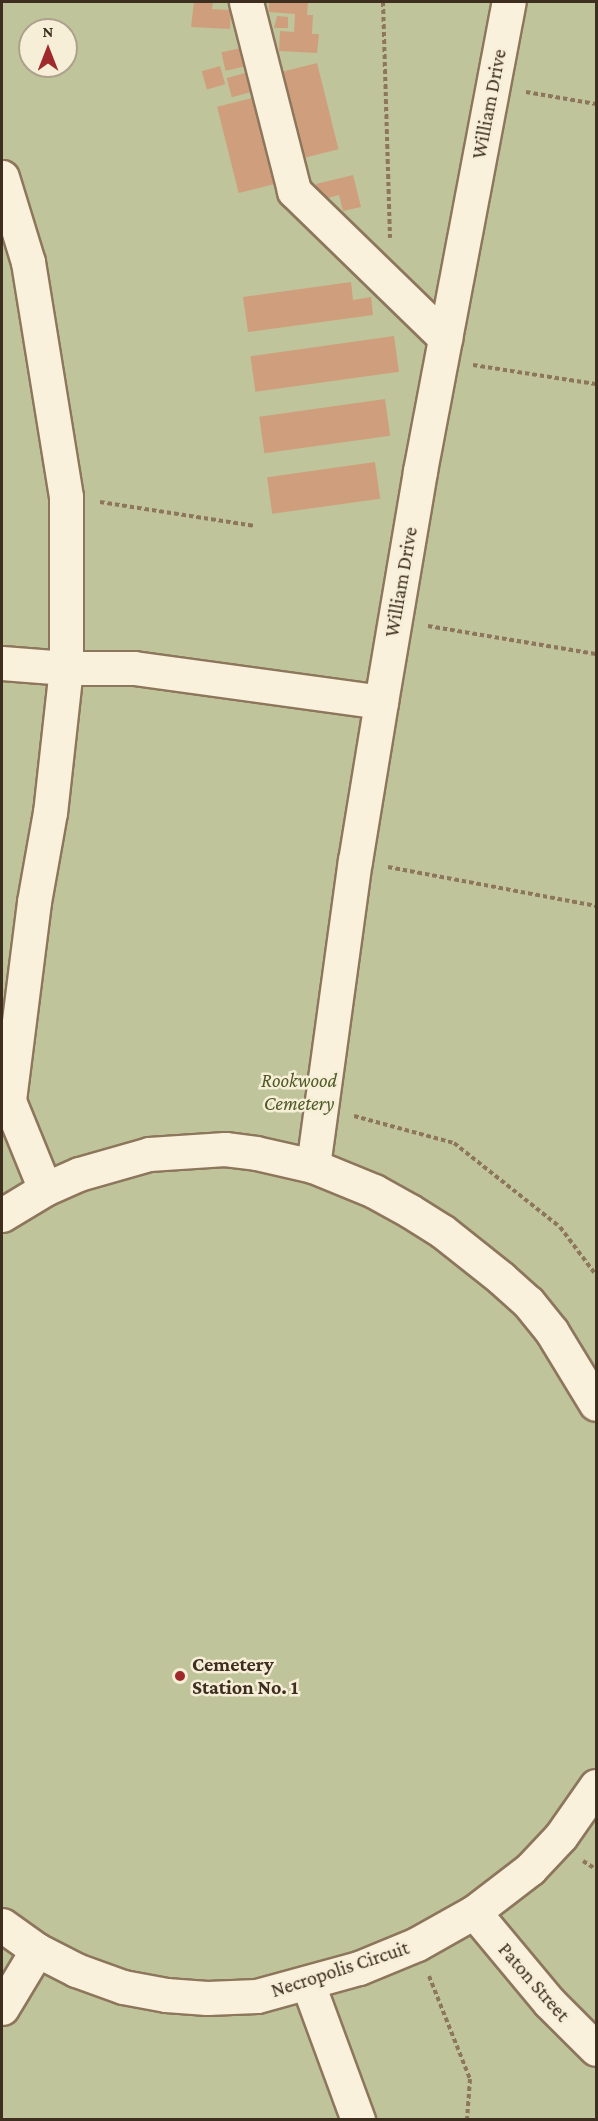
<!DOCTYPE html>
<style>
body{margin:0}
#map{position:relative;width:598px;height:2121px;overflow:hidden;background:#f0e4c8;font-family:"Crimson Pro",serif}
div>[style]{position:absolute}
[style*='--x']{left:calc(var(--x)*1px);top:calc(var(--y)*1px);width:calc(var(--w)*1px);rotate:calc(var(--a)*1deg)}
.cemetery>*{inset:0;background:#bfc49a}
.building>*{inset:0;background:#cf9f7d;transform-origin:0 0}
.path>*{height:4px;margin-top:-2px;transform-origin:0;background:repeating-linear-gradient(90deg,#8d765c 0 4.5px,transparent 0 7.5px)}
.roads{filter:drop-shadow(2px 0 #8d765c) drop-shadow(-2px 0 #8d765c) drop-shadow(0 2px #8d765c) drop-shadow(0 -2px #8d765c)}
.minor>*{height:33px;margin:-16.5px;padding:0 16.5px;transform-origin:16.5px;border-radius:16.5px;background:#faf1dc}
.dots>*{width:16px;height:16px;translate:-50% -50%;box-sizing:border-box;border:3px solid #f7eed8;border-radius:50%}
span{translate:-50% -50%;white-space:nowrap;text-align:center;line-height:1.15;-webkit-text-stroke:5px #f7eed8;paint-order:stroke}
.street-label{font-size:20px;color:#3d2e20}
.park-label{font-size:20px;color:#4d5a26;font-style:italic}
.poi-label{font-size:20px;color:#3d2e20;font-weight:700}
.left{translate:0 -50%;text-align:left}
.frame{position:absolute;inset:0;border:3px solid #3d2e20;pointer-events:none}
.north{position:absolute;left:18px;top:18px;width:60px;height:60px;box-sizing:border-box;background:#f7eed8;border:2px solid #ada18e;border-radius:50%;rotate:0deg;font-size:16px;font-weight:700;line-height:24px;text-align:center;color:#3d2e20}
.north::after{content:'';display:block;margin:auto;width:21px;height:27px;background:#9e2a2b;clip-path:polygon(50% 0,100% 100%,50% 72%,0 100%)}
</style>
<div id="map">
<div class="cemetery">
<i style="clip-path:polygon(evenodd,2px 2px,596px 2px,596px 2119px,2px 2119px,2px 2px,30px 30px,66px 30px,66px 66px,30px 66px,30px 30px)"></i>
</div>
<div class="building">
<i style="clip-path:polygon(194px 2px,213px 2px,212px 9px,231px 10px,230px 29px,191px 27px)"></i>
<i style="clip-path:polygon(269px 2px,308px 2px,307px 15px,313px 15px,312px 34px,319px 34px,317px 53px,279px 51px,280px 31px,294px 32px,295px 14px,269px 12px)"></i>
<i style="clip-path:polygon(277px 16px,288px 17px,288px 28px,274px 28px)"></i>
<i style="left:241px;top:48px;width:19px;height:20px;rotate:78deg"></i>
<i style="left:317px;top:63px;width:89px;height:36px;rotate:76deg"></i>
<i style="left:220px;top:66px;width:19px;height:19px;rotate:74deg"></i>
<i style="left:245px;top:73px;width:20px;height:19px;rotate:75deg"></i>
<i style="left:252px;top:98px;width:89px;height:36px;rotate:76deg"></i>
<i style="clip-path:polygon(353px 175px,361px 207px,343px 211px,339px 195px,321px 200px,316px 184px)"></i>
<i style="clip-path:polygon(351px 282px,353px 300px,371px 297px,373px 315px,248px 332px,243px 297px)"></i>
<i style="left:394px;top:336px;width:36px;height:145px;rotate:82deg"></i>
<i style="left:385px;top:399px;width:37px;height:127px;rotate:82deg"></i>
<i style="left:375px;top:462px;width:37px;height:109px;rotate:82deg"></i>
</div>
<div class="path">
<i style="--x:383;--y:2;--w:236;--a:88.3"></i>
<i style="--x:526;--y:92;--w:71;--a:9.7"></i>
<i style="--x:473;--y:365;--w:124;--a:8.8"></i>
<i style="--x:100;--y:502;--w:157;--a:8.8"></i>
<i style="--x:428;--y:626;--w:170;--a:9.5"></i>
<i style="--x:388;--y:867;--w:212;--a:10.6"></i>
<i style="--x:354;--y:1116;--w:104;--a:15.1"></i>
<i style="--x:454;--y:1143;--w:135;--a:38.4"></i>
<i style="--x:560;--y:1227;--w:60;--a:53.1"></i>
<i style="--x:583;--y:1861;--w:15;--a:32"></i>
<i style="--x:429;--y:1976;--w:111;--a:68.3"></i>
<i style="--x:470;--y:2079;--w:41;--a:94.2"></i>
</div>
<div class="roads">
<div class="minor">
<i style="--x:246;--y:2;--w:195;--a:75.7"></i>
<i style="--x:294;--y:191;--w:211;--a:44.2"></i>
<i style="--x:2;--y:177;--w:89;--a:73"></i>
<i style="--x:28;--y:262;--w:238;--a:80.8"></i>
<i style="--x:66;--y:497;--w:171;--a:90"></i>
<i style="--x:66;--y:668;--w:68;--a:0"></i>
<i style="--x:134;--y:668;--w:249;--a:7.8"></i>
<i style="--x:2;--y:663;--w:64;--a:4.5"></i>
<i style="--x:66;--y:668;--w:145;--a:96.3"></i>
<i style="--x:50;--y:812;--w:91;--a:100.1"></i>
<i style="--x:34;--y:902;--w:201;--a:97.2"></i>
<i style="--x:9;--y:1101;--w:95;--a:67.8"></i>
<i style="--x:313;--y:1166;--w:308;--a:-82.2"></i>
<i style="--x:355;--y:861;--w:161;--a:-80.7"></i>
<i style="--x:381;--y:702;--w:234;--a:-80.4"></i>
<i style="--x:420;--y:471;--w:477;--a:-79.3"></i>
<i style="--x:2;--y:1215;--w:50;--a:-31.2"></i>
<i style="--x:45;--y:1189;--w:37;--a:-24"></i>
<i style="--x:79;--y:1174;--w:73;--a:-15.9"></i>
<i style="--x:149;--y:1154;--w:76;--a:-3.8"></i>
<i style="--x:225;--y:1149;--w:31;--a:7"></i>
<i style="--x:256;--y:1153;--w:58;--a:12.8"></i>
<i style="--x:313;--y:1166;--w:66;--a:22.3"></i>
<i style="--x:374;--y:1191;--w:41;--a:29.1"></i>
<i style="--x:410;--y:1211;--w:38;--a:32"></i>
<i style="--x:442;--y:1231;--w:75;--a:38.5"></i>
<i style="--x:501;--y:1278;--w:36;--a:42"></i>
<i style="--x:528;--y:1302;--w:38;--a:51"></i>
<i style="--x:552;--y:1332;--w:84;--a:58.6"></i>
<i style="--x:474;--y:1912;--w:117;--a:50.2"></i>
<i style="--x:549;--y:2002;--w:66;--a:45"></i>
<i style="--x:2;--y:1925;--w:43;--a:35.5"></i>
<i style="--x:37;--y:1950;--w:44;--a:27.1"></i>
<i style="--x:76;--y:1970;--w:50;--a:19.9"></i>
<i style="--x:123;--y:1987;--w:44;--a:10.5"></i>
<i style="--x:166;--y:1995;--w:41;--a:4.2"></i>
<i style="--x:207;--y:1998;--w:50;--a:-2.3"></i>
<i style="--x:257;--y:1996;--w:106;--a:-15.4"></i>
<i style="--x:359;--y:1968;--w:63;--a:-22.5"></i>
<i style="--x:417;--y:1944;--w:65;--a:-29.3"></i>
<i style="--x:474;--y:1912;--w:71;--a:-37.5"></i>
<i style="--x:530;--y:1869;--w:45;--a:-46.8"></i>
<i style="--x:561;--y:1836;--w:61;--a:-55"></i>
<i style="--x:308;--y:1984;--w:145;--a:69.8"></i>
<i style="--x:2;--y:2008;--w:68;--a:-58.9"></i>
</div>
</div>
<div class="dots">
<i style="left:180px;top:1676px;background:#9e2a2b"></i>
</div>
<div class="street-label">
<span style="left:489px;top:104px;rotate:-79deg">William Drive</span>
<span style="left:401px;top:582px;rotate:-80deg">William Drive</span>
<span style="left:340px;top:1969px;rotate:-18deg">Necropolis Circuit</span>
<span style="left:534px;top:1982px;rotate:49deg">Paton Street</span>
</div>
<div class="park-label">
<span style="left:299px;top:1092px">Rookwood<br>Cemetery</span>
</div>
<div class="poi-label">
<span class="left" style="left:192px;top:1676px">Cemetery<br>Station No. 1</span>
</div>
<div class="frame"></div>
<div class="north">N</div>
</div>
